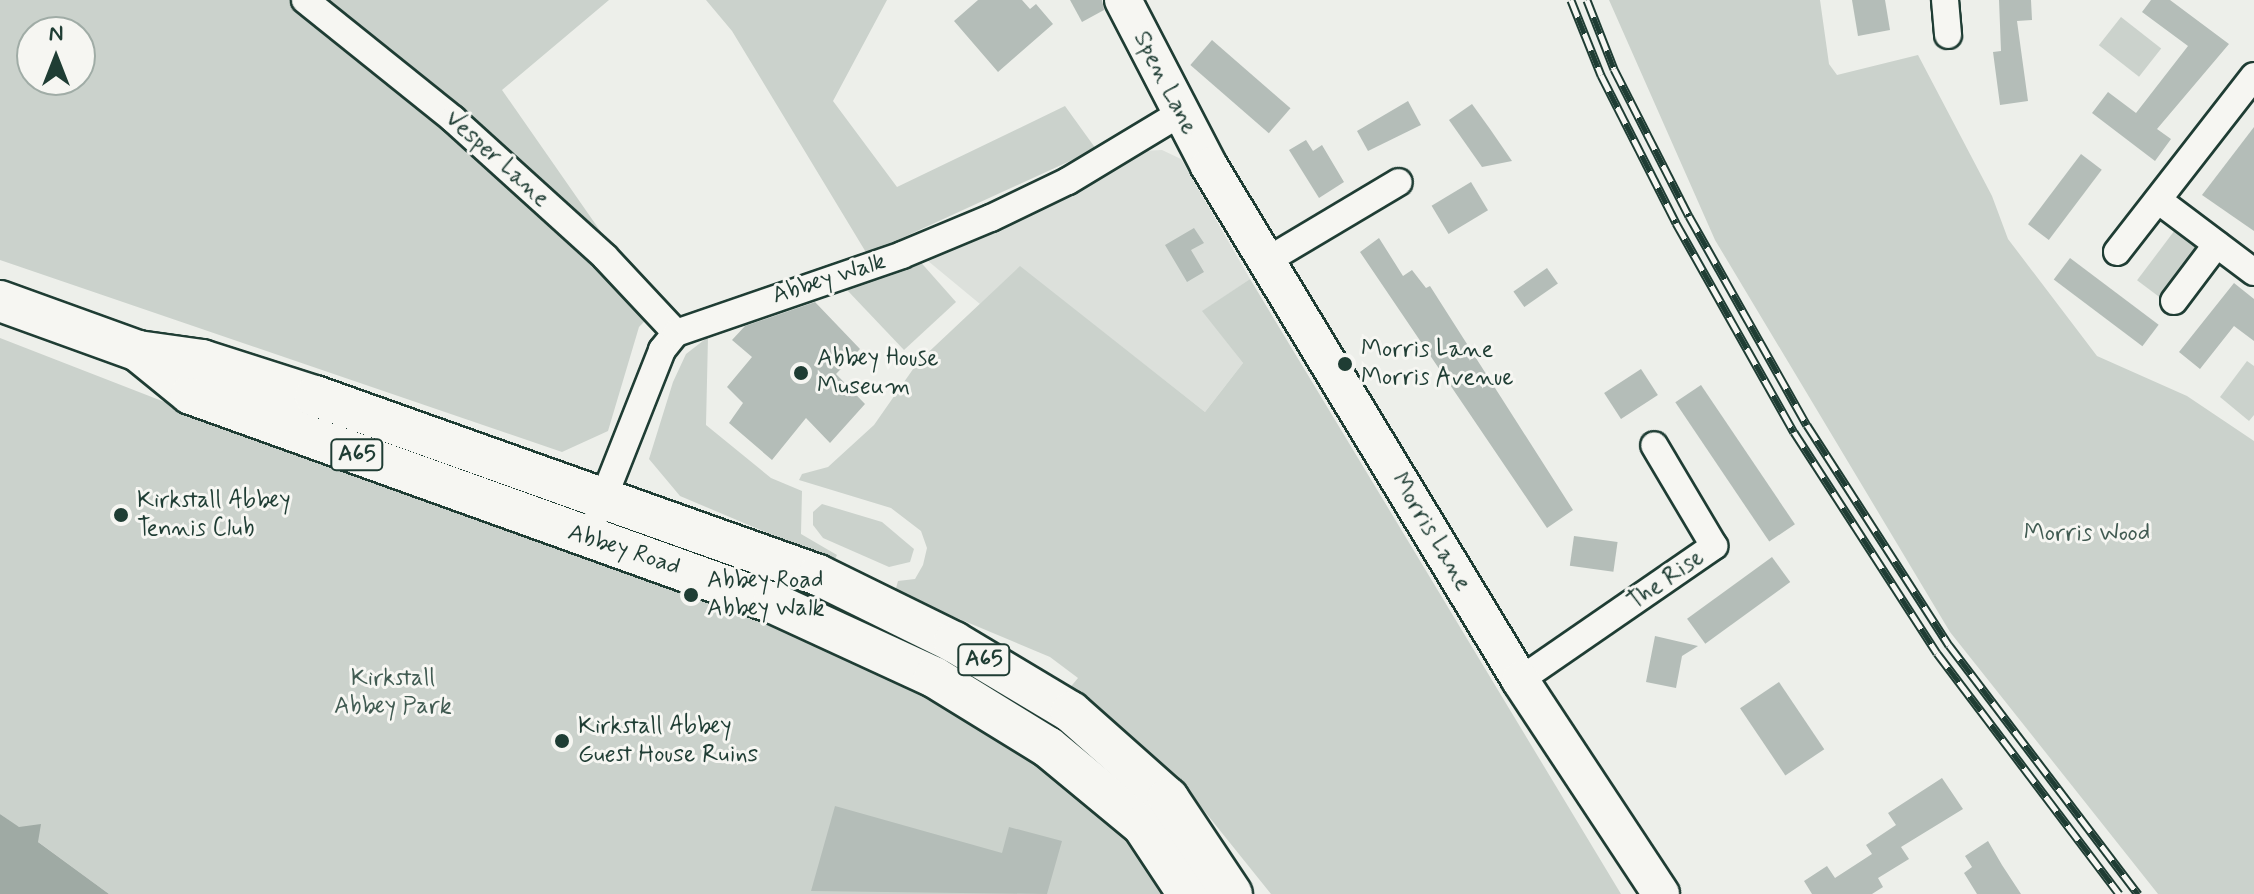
<!DOCTYPE html>
<style>
body{margin:0}
#map{position:relative;width:2254px;height:894px;overflow:hidden;background:#edefea;font-family:Mynerve,sans-serif}
div>[style]{position:absolute}
[style*='--x']{left:calc(var(--x)*1px);top:calc(var(--y)*1px);width:calc(var(--w)*1px);rotate:calc(var(--a)*1deg)}
.built>*{inset:0;background:#dce0db}
.green>*{inset:0;background:#cbd2cc;transform-origin:0 0}
.water>*{inset:0;background:#9faaa4}
.building>*{inset:0;background:#b4bdb8;transform-origin:0 0}
.roads{filter:drop-shadow(2px 0 #1f3d34) drop-shadow(-2px 0 #1f3d34) drop-shadow(0 2px #1f3d34) drop-shadow(0 -2px #1f3d34)}
.street>*{height:26px;margin:-13px;padding:0 13px;transform-origin:13px;border-radius:13px;background:#f6f6f2}
.secondary>*{height:36px;margin:-18px;padding:0 18px;transform-origin:18px;border-radius:18px;background:#f6f6f2}
.primary>*{height:40px;margin:-20px;padding:0 20px;transform-origin:20px;border-radius:20px;background:#f6f6f2}
.rail>*{height:9px;margin-top:-4.5px;transform-origin:0;background:repeating-linear-gradient(90deg,#f6f6f2 0 18px,#1f3d34 0 36px);box-sizing:border-box;border-block:2px solid #1f3d34}
.dots>*{width:22px;height:22px;translate:-50% -50%;box-sizing:border-box;border:4px solid #f6f6f2;border-radius:50%}
span{translate:-50% -50%;white-space:nowrap;text-align:center;line-height:1.15;-webkit-text-stroke:6px #f6f6f2;paint-order:stroke}
.shield-label span{padding:2px 6px;background:#f6f6f2;border:2px solid;border-radius:6px;-webkit-text-stroke-width:0}
.shield-label{font-size:22px;color:#1f3d34;font-weight:700}
.street-label{font-size:24px;color:#1f3d34}
.poi-label{font-size:24px;color:#1f3d34}
.left{translate:0 -50%;text-align:left}
.park-label{font-size:24px;color:#415b52}
.north{position:absolute;left:16px;top:16px;width:80px;height:80px;box-sizing:border-box;background:#f6f6f2;border:2px solid #a0aca6;border-radius:50%;rotate:0deg;font-size:22px;font-weight:700;line-height:32px;text-align:center;color:#1f3d34}
.north::after{content:'';display:block;margin:auto;width:28px;height:36px;background:#1f3d34;clip-path:polygon(50% 0,100% 100%,50% 72%,0 100%)}
</style>
<div id="map">
<div class="built">
<i style="clip-path:polygon(1162px 150px,1181px 159px,1250px 279px,1203px 311px,1243px 363px,1205px 412px,1020px 267px,980px 304px,922px 256px,1142px 151px)"></i>
</div>
<div class="green">
<i style="clip-path:polygon(evenodd,0 0,609px 0,502px 90px,617px 255px,663px 302px,639px 327px,608px 431px,562px 452px,0 260px,0 0,32px 32px,80px 32px,80px 80px,32px 80px,32px 32px)"></i>
<i style="clip-path:polygon(706px 0,887px 0,833px 101px,897px 187px,1065px 106px,1096px 149px,867px 254px,732px 31px)"></i>
<i style="clip-path:polygon(1609px 0,1820px 0,1829px 64px,1837px 75px,1918px 55px,1992px 196px,2008px 239px,2097px 356px,2187px 396px,2254px 441px,2254px 894px,2158px 894px,1950px 632px,1715px 240px)"></i>
<i style="left:2121px;top:17px;width:51px;height:36px;rotate:38deg"></i>
<i style="left:2178px;top:226px;width:35px;height:68px;rotate:37deg"></i>
<i style="clip-path:polygon(917px 258px,956px 302px,904px 350px,847px 290px)"></i>
<i style="clip-path:polygon(1020px 266px,1205px 412px,1243px 363px,1202px 311px,1250px 279px,1621px 894px,1271px 894px,1181px 782px,1068px 690px,1078px 678px,1050px 657px,895px 592px,898px 581px,915px 579px,923px 565px,927px 548px,921px 531px,891px 508px,799px 480px,802px 474px,828px 467px,874px 425px,918px 362px)"></i>
<i style="clip-path:polygon(708px 337px,706px 425px,771px 478px,802px 491px,801px 534px,837px 555px,834px 561px,680px 496px,649px 459px,673px 382px,686px 354px)"></i>
<i style="clip-path:polygon(0 338px,322px 463px,335px 449px,817px 635px,952px 697px,1137px 832px,1179px 894px,109px 894px,0 814px)"></i>
<i style="clip-path:polygon(2247px 361px,2254px 366px,2254px 415px,2249px 421px,2220px 397px)"></i>
<i style="clip-path:polygon(822px 504px,882px 522px,914px 549px,910px 562px,889px 567px,823px 538px,813px 525px,813px 512px)"></i>
</div>
<div class="water">
<i style="clip-path:polygon(0 814px,19px 827px,41px 824px,38px 842px,109px 894px,0 894px)"></i>
</div>
<div class="building">
<i style="clip-path:polygon(978px 0,1022px 0,1030px 9px,1036px 4px,1053px 24px,998px 72px,954px 21px)"></i>
<i style="clip-path:polygon(1070px 0,1102px 0,1104px 10px,1082px 22px)"></i>
<i style="clip-path:polygon(1852px 0,1885px 0,1890px 30px,1858px 36px)"></i>
<i style="clip-path:polygon(1999px 0,2031px 0,2032px 20px,2017px 21px,2028px 101px,2000px 105px,1993px 52px,2001px 51px)"></i>
<i style="clip-path:polygon(2151px 0,2170px 0,2229px 44px,2157px 129px,2171px 139px,2155px 161px,2092px 113px,2108px 92px,2136px 113px,2188px 46px,2142px 12px)"></i>
<i style="left:1212px;top:40px;width:104px;height:33px;rotate:41deg"></i>
<i style="clip-path:polygon(1408px 101px,1421px 125px,1368px 151px,1357px 131px)"></i>
<i style="clip-path:polygon(1472px 104px,1490px 129px,1512px 161px,1482px 167px,1449px 120px)"></i>
<i style="clip-path:polygon(2254px 127px,2254px 231px,2202px 195px)"></i>
<i style="clip-path:polygon(1306px 140px,1313px 151px,1322px 145px,1344px 182px,1319px 198px,1289px 150px)"></i>
<i style="left:2081px;top:154px;width:26px;height:88px;rotate:37deg"></i>
<i style="left:1471px;top:182px;width:33px;height:46px;rotate:59deg"></i>
<i style="clip-path:polygon(1194px 228px,1204px 243px,1191px 250px,1204px 272px,1187px 282px,1165px 245px)"></i>
<i style="clip-path:polygon(1379px 238px,1403px 276px,1412px 270px,1426px 288px,1430px 286px,1573px 510px,1547px 528px,1360px 252px)"></i>
<i style="left:2070px;top:258px;width:111px;height:27px;rotate:37deg"></i>
<i style="left:1547px;top:268px;width:19px;height:41px;rotate:55deg"></i>
<i style="clip-path:polygon(2234px 283px,2254px 299px,2254px 341px,2234px 326px,2200px 369px,2179px 352px)"></i>
<i style="clip-path:polygon(815px 302px,860px 349px,836px 374px,865px 404px,830px 443px,806px 418px,772px 460px,729px 423px,743px 403px,727px 387px,752px 357px,732px 340px,745px 326px)"></i>
<i style="left:1641px;top:369px;width:31px;height:44px;rotate:57deg"></i>
<i style="left:1701px;top:385px;width:168px;height:31px;rotate:56deg"></i>
<i style="left:1574px;top:536px;width:44px;height:30px;rotate:8deg"></i>
<i style="left:1772px;top:557px;width:31px;height:105px;rotate:54deg"></i>
<i style="clip-path:polygon(1655px 636px,1698px 646px,1682px 656px,1676px 688px,1646px 682px)"></i>
<i style="left:1779px;top:682px;width:81px;height:47px;rotate:56deg"></i>
<i style="clip-path:polygon(1942px 778px,1963px 809px,1901px 847px,1909px 859px,1878px 878px,1883px 887px,1872px 894px,1812px 894px,1804px 881px,1827px 866px,1835px 878px,1872px 854px,1866px 845px,1896px 825px,1888px 813px)"></i>
<i style="clip-path:polygon(835px 806px,1002px 853px,1009px 827px,1062px 841px,1047px 894px,811px 891px)"></i>
<i style="clip-path:polygon(1988px 841px,2002px 865px,2021px 894px,1977px 894px,1964px 873px,1972px 867px,1965px 856px)"></i>
</div>
<div class="roads">
<div class="street">
<i style="--x:305;--y:0;--w:190;--a:38.8"></i>
<i style="--x:453;--y:119;--w:205;--a:42.2"></i>
<i style="--x:605;--y:257;--w:104;--a:46.9"></i>
<i style="--x:1945;--y:0;--w:35;--a:85"></i>
<i style="--x:2158;--y:200;--w:120;--a:36.9"></i>
<i style="--x:2117;--y:252;--w:223;--a:-52.1"></i>
<i style="--x:1268;--y:260;--w:152;--a:-30.8"></i>
<i style="--x:2174;--y:301;--w:71;--a:-53"></i>
<i style="--x:598;--y:512;--w:174;--a:-68.4"></i>
<i style="--x:662;--y:350;--w:22;--a:-51"></i>
<i style="--x:676;--y:333;--w:239;--a:-19"></i>
<i style="--x:902;--y:255;--w:96;--a:-22.6"></i>
<i style="--x:991;--y:218;--w:85;--a:-25.7"></i>
<i style="--x:1068;--y:181;--w:130;--a:-31.1"></i>
<i style="--x:1520;--y:680;--w:236;--a:-34.6"></i>
<i style="--x:1714;--y:546;--w:117;--a:-120.7"></i>
</div>
<div class="secondary">
<i style="--x:1123;--y:0;--w:187;--a:62.6"></i>
<i style="--x:1209;--y:166;--w:601;--a:58.82"></i>
<i style="--x:1520;--y:680;--w:256;--a:56.6"></i>
</div>
<div class="primary">
<i style="--x:0;--y:301;--w:147;--a:19.9"></i>
<i style="--x:138;--y:351;--w:68;--a:39.1"></i>
<i style="--x:191;--y:394;--w:618;--a:19.75"></i>
<i style="--x:773;--y:603;--w:177;--a:24.7"></i>
<i style="--x:934;--y:677;--w:134;--a:31.6"></i>
<i style="--x:1048;--y:747;--w:124;--a:39.7"></i>
<i style="--x:1143;--y:826;--w:82;--a:56.5"></i>
<i style="--x:138;--y:351;--w:65;--a:8"></i>
<i style="--x:202;--y:360;--w:119;--a:17.7"></i>
<i style="--x:315;--y:396;--w:534;--a:19.59"></i>
<i style="--x:818;--y:575;--w:152;--a:26.2"></i>
<i style="--x:954;--y:642;--w:136;--a:30.9"></i>
<i style="--x:1071;--y:712;--w:130;--a:41.6"></i>
<i style="--x:1168;--y:798;--w:115;--a:56.3"></i>
</div>
</div>
<div class="rail">
<i style="--x:1571;--y:0;--w:81;--a:68.2"></i>
<i style="--x:1601;--y:75;--w:166;--a:63.1"></i>
<i style="--x:1676;--y:223;--w:240;--a:60.6"></i>
<i style="--x:1794;--y:432;--w:263;--a:57.1"></i>
<i style="--x:1937;--y:653;--w:302;--a:52.9"></i>
<i style="--x:1587;--y:0;--w:74;--a:68.6"></i>
<i style="--x:1614;--y:69;--w:165;--a:63"></i>
<i style="--x:1689;--y:216;--w:240;--a:60.6"></i>
<i style="--x:1807;--y:425;--w:262;--a:57.2"></i>
<i style="--x:1949;--y:645;--w:313;--a:52.8"></i>
</div>
<div class="dots">
<i style="left:1345px;top:364px;background:#1f3d34"></i>
<i style="left:801px;top:373px;background:#1f3d34"></i>
<i style="left:121px;top:515px;background:#1f3d34"></i>
<i style="left:691px;top:595px;background:#1f3d34"></i>
<i style="left:562px;top:741px;background:#1f3d34"></i>
</div>
<div class="shield-label">
<span style="left:357px;top:455px">A65</span>
<span style="left:984px;top:660px">A65</span>
</div>
<div class="street-label">
<span style="left:1165px;top:83px;rotate:63deg">Spen Lane</span>
<span style="left:497px;top:159px;rotate:42deg">Vesper Lane</span>
<span style="left:829px;top:279px;rotate:-18deg">Abbey Walk</span>
<span style="left:1431px;top:532px;rotate:59deg">Morris Lane</span>
<span style="left:624px;top:550px;rotate:18deg">Abbey Road</span>
<span style="left:1666px;top:580px;rotate:-35deg">The Rise</span>
</div>
<div class="poi-label">
<span class="left" style="left:1361px;top:364px">Morris Lane<br>Morris Avenue</span>
<span class="left" style="left:817px;top:373px">Abbey House<br>Museum</span>
<span class="left" style="left:137px;top:515px">Kirkstall Abbey<br>Tennis Club</span>
<span class="left" style="left:707px;top:595px">Abbey Road<br>Abbey Walk</span>
<span class="left" style="left:578px;top:741px">Kirkstall Abbey<br>Guest House Ruins</span>
</div>
<div class="park-label">
<span style="left:2087px;top:534px">Morris Wood</span>
<span style="left:393px;top:693px">Kirkstall<br>Abbey Park</span>
</div>
<div class="north">N</div>
</div>
